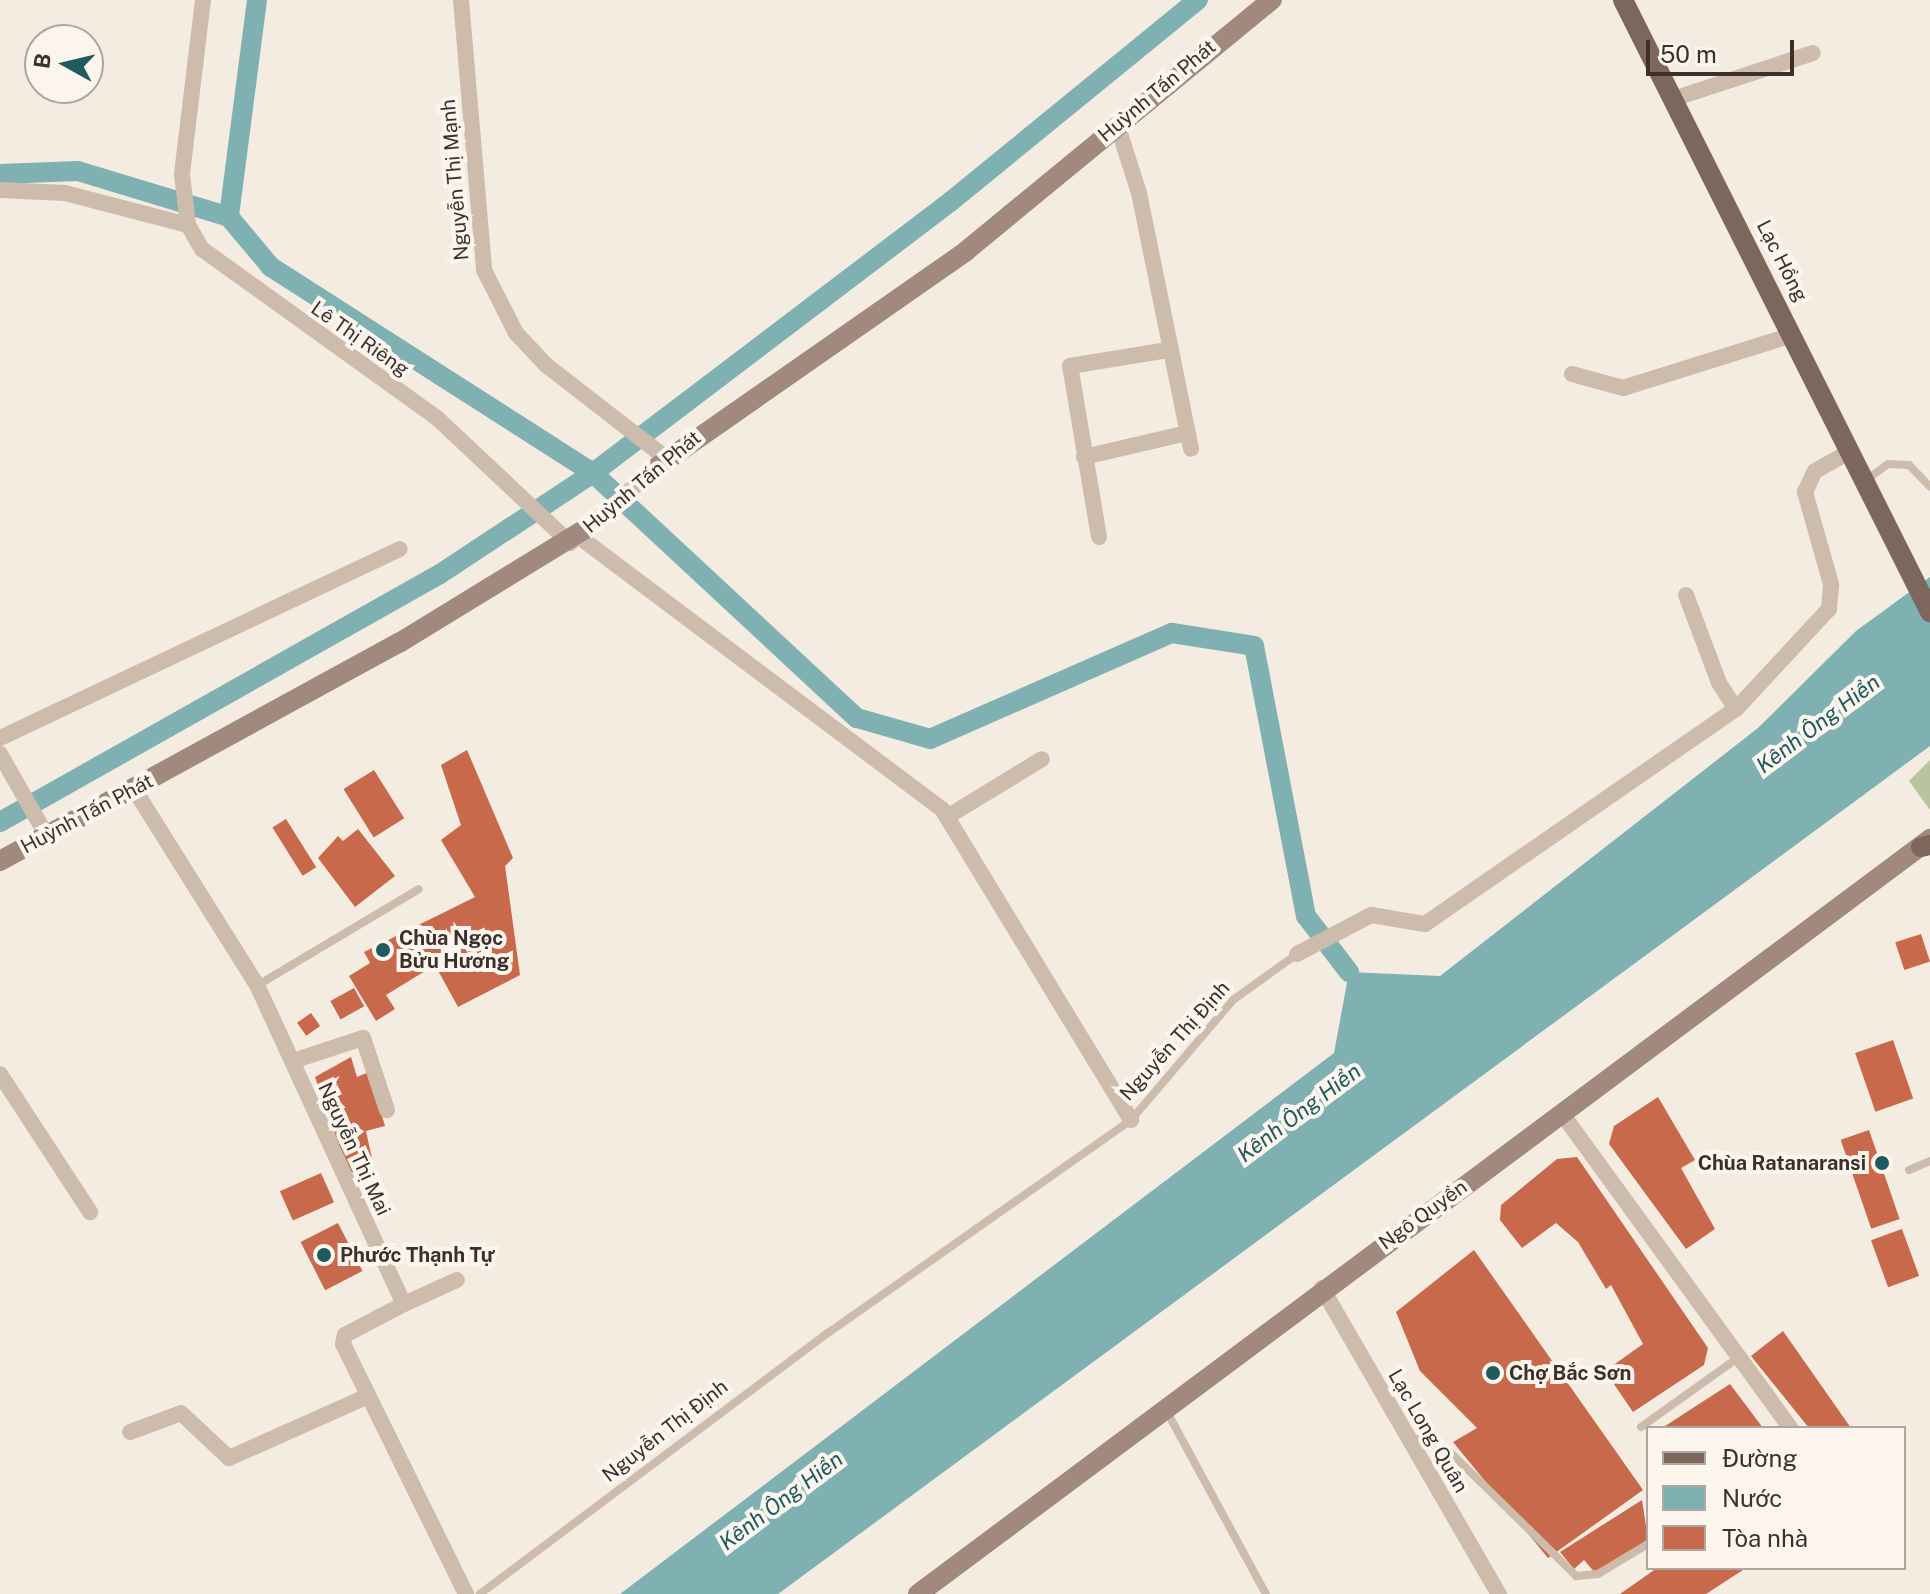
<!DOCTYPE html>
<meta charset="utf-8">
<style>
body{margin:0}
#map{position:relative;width:1930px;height:1594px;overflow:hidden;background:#f4ebe1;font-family:"Public Sans",sans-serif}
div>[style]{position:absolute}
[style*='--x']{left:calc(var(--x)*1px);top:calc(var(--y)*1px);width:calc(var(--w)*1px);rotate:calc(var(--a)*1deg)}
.green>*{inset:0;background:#b8c4a0}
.water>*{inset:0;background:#7fb0b2}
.canal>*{height:20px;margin:-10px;padding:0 10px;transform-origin:10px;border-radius:10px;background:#7fb0b2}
.building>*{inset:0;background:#c8694b;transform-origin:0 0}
.lane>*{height:8px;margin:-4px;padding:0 4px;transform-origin:4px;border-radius:4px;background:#cdbbac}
.street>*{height:16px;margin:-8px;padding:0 8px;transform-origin:8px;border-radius:8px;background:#cdbbac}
.secondary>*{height:20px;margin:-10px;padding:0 10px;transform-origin:10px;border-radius:10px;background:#a18a7d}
.primary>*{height:20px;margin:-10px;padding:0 10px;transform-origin:10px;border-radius:10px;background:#7d675c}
.dots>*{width:22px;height:22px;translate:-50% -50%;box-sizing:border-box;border:4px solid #fbf5ee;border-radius:50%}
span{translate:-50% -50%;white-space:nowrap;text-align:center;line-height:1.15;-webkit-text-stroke:8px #fbf5ee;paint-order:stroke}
.street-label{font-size:20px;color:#3b302b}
.poi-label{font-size:20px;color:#3b302b;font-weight:700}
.left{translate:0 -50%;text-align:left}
.right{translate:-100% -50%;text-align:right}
.water-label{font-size:22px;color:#1f5a5e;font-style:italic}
.legend{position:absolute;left:1646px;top:1426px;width:260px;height:144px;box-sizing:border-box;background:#fbf5ee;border:2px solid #aea6a0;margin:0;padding:10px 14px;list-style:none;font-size:24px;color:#3b302b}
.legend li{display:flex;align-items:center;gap:16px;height:40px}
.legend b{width:40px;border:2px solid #aea6a0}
.north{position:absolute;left:24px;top:24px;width:80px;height:80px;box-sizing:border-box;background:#fbf5ee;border:2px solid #aea6a0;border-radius:50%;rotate:278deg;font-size:22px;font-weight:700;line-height:32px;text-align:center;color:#3b302b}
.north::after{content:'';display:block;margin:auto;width:28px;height:36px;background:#1f5a5e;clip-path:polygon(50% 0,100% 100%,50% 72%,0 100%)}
.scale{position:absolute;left:1646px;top:40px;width:148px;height:36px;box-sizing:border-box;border:4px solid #3b302b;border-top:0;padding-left:10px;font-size:24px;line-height:28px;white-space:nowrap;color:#3b302b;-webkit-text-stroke:6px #fbf5ee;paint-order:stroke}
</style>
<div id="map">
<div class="green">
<i style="clip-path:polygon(1930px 760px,1930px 810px,1909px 781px)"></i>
</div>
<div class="water">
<i style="clip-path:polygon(1930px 577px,1930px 746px,778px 1594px,620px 1594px,1334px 1053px,1349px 972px,1440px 976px,1758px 728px,1856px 631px)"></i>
</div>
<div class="canal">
<i style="--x:257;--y:0;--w:219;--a:97.4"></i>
<i style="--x:229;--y:217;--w:65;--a:50"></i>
<i style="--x:271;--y:267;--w:382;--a:32.6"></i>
<i style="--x:593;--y:473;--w:360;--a:42.9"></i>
<i style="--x:857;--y:718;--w:76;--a:16"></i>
<i style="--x:930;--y:739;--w:264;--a:-23.7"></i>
<i style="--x:1172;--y:633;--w:83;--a:9"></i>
<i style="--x:1254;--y:646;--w:275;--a:79.1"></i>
<i style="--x:1306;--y:916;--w:71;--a:52.5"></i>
<i style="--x:0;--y:174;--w:78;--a:-2.2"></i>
<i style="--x:78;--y:171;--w:158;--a:16.9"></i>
<i style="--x:0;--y:822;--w:505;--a:-29.41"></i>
<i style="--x:440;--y:574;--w:183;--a:-33.4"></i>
<i style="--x:593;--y:473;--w:448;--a:-37.2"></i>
<i style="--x:950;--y:202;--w:320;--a:-39.2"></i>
</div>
<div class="building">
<i style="clip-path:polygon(467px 750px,513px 858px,505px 866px,520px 975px,458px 1007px,435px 965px,386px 995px,395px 1009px,376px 1021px,349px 976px,370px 963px,364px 952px,475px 897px,441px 840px,461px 825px,441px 765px)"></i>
<i style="left:374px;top:770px;width:57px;height:36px;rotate:58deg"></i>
<i style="left:286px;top:819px;width:57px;height:16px;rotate:58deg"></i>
<i style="clip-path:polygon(358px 829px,395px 876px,355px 907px,318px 858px,338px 836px,343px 841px)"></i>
<i style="left:1921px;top:934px;width:29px;height:27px;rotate:72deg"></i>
<i style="left:354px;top:988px;width:21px;height:27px;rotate:61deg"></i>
<i style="left:311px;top:1013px;width:16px;height:17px;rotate:55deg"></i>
<i style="left:1893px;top:1040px;width:62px;height:40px;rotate:71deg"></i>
<i style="clip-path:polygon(351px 1057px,357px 1077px,369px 1072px,385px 1126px,366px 1131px,373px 1163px,349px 1174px,315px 1077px)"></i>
<i style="clip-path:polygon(1658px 1097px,1695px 1160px,1681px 1168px,1715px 1229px,1686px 1249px,1609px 1144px,1614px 1126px)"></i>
<i style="left:1869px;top:1130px;width:94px;height:30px;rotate:71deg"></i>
<i style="clip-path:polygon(1577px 1157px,1708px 1348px,1704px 1365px,1633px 1412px,1605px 1371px,1643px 1344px,1611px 1285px,1606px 1289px,1578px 1242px,1556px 1223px,1522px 1248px,1500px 1220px,1501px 1205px,1557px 1159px)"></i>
<i style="left:321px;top:1173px;width:32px;height:45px;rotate:66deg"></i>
<i style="left:338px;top:1223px;width:54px;height:42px;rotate:63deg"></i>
<i style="left:1902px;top:1229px;width:50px;height:33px;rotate:70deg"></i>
<i style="clip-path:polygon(1474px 1250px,1643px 1490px,1548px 1558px,1453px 1442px,1477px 1428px,1420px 1371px,1396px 1312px)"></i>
<i style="clip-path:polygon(1783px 1331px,1851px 1428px,1809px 1428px,1751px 1356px)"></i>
<i style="clip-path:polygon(1730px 1384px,1763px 1428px,1662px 1428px)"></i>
<i style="clip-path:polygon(1642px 1500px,1648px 1539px,1597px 1575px,1584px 1560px,1574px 1569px,1560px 1552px)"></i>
<i style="clip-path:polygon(1657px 1568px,1746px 1568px,1706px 1594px,1620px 1594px)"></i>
</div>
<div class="lane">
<i style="--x:1866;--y:480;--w:27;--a:-36"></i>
<i style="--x:1888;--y:464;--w:21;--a:3"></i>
<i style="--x:1909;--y:465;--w:30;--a:46"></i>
<i style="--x:258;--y:985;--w:187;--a:-30.8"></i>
<i style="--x:1909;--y:1170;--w:23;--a:-23"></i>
<i style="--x:1166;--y:1410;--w:209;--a:61.5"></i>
<i style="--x:1641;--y:1427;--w:120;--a:-35.5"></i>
<i style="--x:1411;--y:1437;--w:39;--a:19"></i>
<i style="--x:1448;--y:1450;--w:180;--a:44.5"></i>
<i style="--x:1576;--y:1576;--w:22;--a:-5"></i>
<i style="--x:1598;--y:1574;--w:58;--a:-31"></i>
<i style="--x:480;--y:1594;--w:435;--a:-36.9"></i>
<i style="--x:828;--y:1333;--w:370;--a:-35.1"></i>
<i style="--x:1131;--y:1120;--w:157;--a:-49.6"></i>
<i style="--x:1233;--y:1000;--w:79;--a:-35.7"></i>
</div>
<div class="street">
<i style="--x:203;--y:0;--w:175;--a:96.9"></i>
<i style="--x:182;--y:174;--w:51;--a:83.3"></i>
<i style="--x:188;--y:225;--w:28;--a:60"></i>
<i style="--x:202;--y:249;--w:289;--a:35.7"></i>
<i style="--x:437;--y:418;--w:183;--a:43.2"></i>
<i style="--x:461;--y:0;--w:271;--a:85.1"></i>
<i style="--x:484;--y:270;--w:71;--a:63.1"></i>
<i style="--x:516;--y:333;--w:44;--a:46.8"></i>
<i style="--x:546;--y:365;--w:152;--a:37.8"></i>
<i style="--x:1673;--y:99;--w:147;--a:-18.2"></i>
<i style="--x:1117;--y:124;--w:72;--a:72.3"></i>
<i style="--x:1139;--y:193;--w:261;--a:78.5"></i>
<i style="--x:0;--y:190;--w:65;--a:2.6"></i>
<i style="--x:65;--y:193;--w:127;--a:14.6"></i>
<i style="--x:1572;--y:374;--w:53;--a:15.4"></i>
<i style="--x:1623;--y:388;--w:177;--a:-17.4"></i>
<i style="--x:1084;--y:457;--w:106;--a:-13.1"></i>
<i style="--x:590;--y:526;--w:86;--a:-41.7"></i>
<i style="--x:578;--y:536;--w:455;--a:36.9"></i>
<i style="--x:942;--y:809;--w:364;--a:58.7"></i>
<i style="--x:1099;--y:537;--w:173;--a:-99.6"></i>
<i style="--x:1070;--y:366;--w:99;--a:-9.3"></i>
<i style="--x:1686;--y:595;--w:94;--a:69.4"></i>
<i style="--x:1719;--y:683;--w:31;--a:57"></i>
<i style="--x:0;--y:738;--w:442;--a:-25.3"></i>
<i style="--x:0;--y:754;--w:95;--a:60.2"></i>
<i style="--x:134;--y:789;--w:231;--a:57.9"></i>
<i style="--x:257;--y:985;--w:351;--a:65.3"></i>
<i style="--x:404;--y:1304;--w:67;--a:152.3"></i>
<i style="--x:345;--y:1335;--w:9;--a:103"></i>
<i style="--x:343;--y:1344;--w:279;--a:63.8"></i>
<i style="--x:947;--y:817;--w:111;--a:-31.4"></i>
<i style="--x:1297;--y:954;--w:84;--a:-27.8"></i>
<i style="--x:1371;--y:915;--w:55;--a:9.5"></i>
<i style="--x:1425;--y:924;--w:378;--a:-34.7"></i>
<i style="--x:1736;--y:709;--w:137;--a:-47.1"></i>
<i style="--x:1829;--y:609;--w:25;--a:-85"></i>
<i style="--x:1831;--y:584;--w:96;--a:-105.8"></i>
<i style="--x:1805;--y:492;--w:23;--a:-65"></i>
<i style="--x:1815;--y:471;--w:41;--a:-29.1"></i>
<i style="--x:293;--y:1061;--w:74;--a:-18.2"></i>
<i style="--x:363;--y:1038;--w:76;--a:71.6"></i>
<i style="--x:0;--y:1074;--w:165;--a:56.9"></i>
<i style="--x:1563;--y:1115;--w:387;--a:54"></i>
<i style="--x:1322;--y:1288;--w:354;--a:60"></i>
<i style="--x:404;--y:1304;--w:58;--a:-24.4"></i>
<i style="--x:130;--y:1432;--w:54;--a:-20.4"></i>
<i style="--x:181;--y:1413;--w:66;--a:43.2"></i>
<i style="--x:229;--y:1458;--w:152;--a:-24"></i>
</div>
<div class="secondary">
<i style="--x:654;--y:469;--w:381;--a:-34.9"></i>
<i style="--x:966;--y:251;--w:396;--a:-39.4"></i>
<i style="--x:0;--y:861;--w:455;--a:-28.7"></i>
<i style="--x:399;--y:643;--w:224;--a:-31.5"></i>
<i style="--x:918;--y:1594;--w:1263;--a:-36.72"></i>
</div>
<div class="primary">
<i style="--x:1623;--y:0;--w:685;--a:63.36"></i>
<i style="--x:1921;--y:847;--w:9;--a:-13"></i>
</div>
<div class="dots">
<i style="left:383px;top:950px;background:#1f5a5e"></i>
<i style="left:1882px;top:1163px;background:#1f5a5e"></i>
<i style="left:324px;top:1255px;background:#1f5a5e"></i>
<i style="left:1493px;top:1373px;background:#1f5a5e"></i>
</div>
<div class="street-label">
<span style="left:1157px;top:91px;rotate:-40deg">Huỳnh Tấn Phát</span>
<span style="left:455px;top:180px;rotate:-95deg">Nguyễn Thị Mạnh</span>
<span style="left:1782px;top:261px;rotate:63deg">Lạc Hồng</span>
<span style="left:360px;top:339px;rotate:35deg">Lê Thị Riêng</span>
<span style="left:642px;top:482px;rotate:-40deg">Huỳnh Tấn Phát</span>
<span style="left:87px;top:814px;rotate:-28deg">Huỳnh Tấn Phát</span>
<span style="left:1175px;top:1041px;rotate:-48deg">Nguyễn Thị Định</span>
<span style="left:354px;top:1149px;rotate:65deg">Nguyễn Thị Mai</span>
<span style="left:1423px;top:1215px;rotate:-36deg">Ngô Quyền</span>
<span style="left:665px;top:1431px;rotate:-38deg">Nguyễn Thị Định</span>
<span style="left:1428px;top:1431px;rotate:60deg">Lạc Long Quân</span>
</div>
<div class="poi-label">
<span class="left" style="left:399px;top:950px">Chùa Ngọc<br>Bửu Hương</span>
<span class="right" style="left:1866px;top:1163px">Chùa Ratanaransi</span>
<span class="left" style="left:340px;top:1255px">Phước Thạnh Tự</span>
<span class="left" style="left:1509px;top:1373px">Chợ Bắc Sơn</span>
</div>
<div class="water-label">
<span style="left:1818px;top:724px;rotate:-37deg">Kênh Ông Hiển</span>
<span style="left:1299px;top:1113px;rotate:-37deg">Kênh Ông Hiển</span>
<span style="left:781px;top:1501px;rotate:-37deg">Kênh Ông Hiển</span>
</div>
<ul class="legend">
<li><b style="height:10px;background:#7d675c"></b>Đường</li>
<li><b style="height:22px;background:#7fb0b2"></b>Nước</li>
<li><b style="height:22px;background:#c8694b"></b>Tòa nhà</li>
</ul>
<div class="north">B</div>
<div class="scale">50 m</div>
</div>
